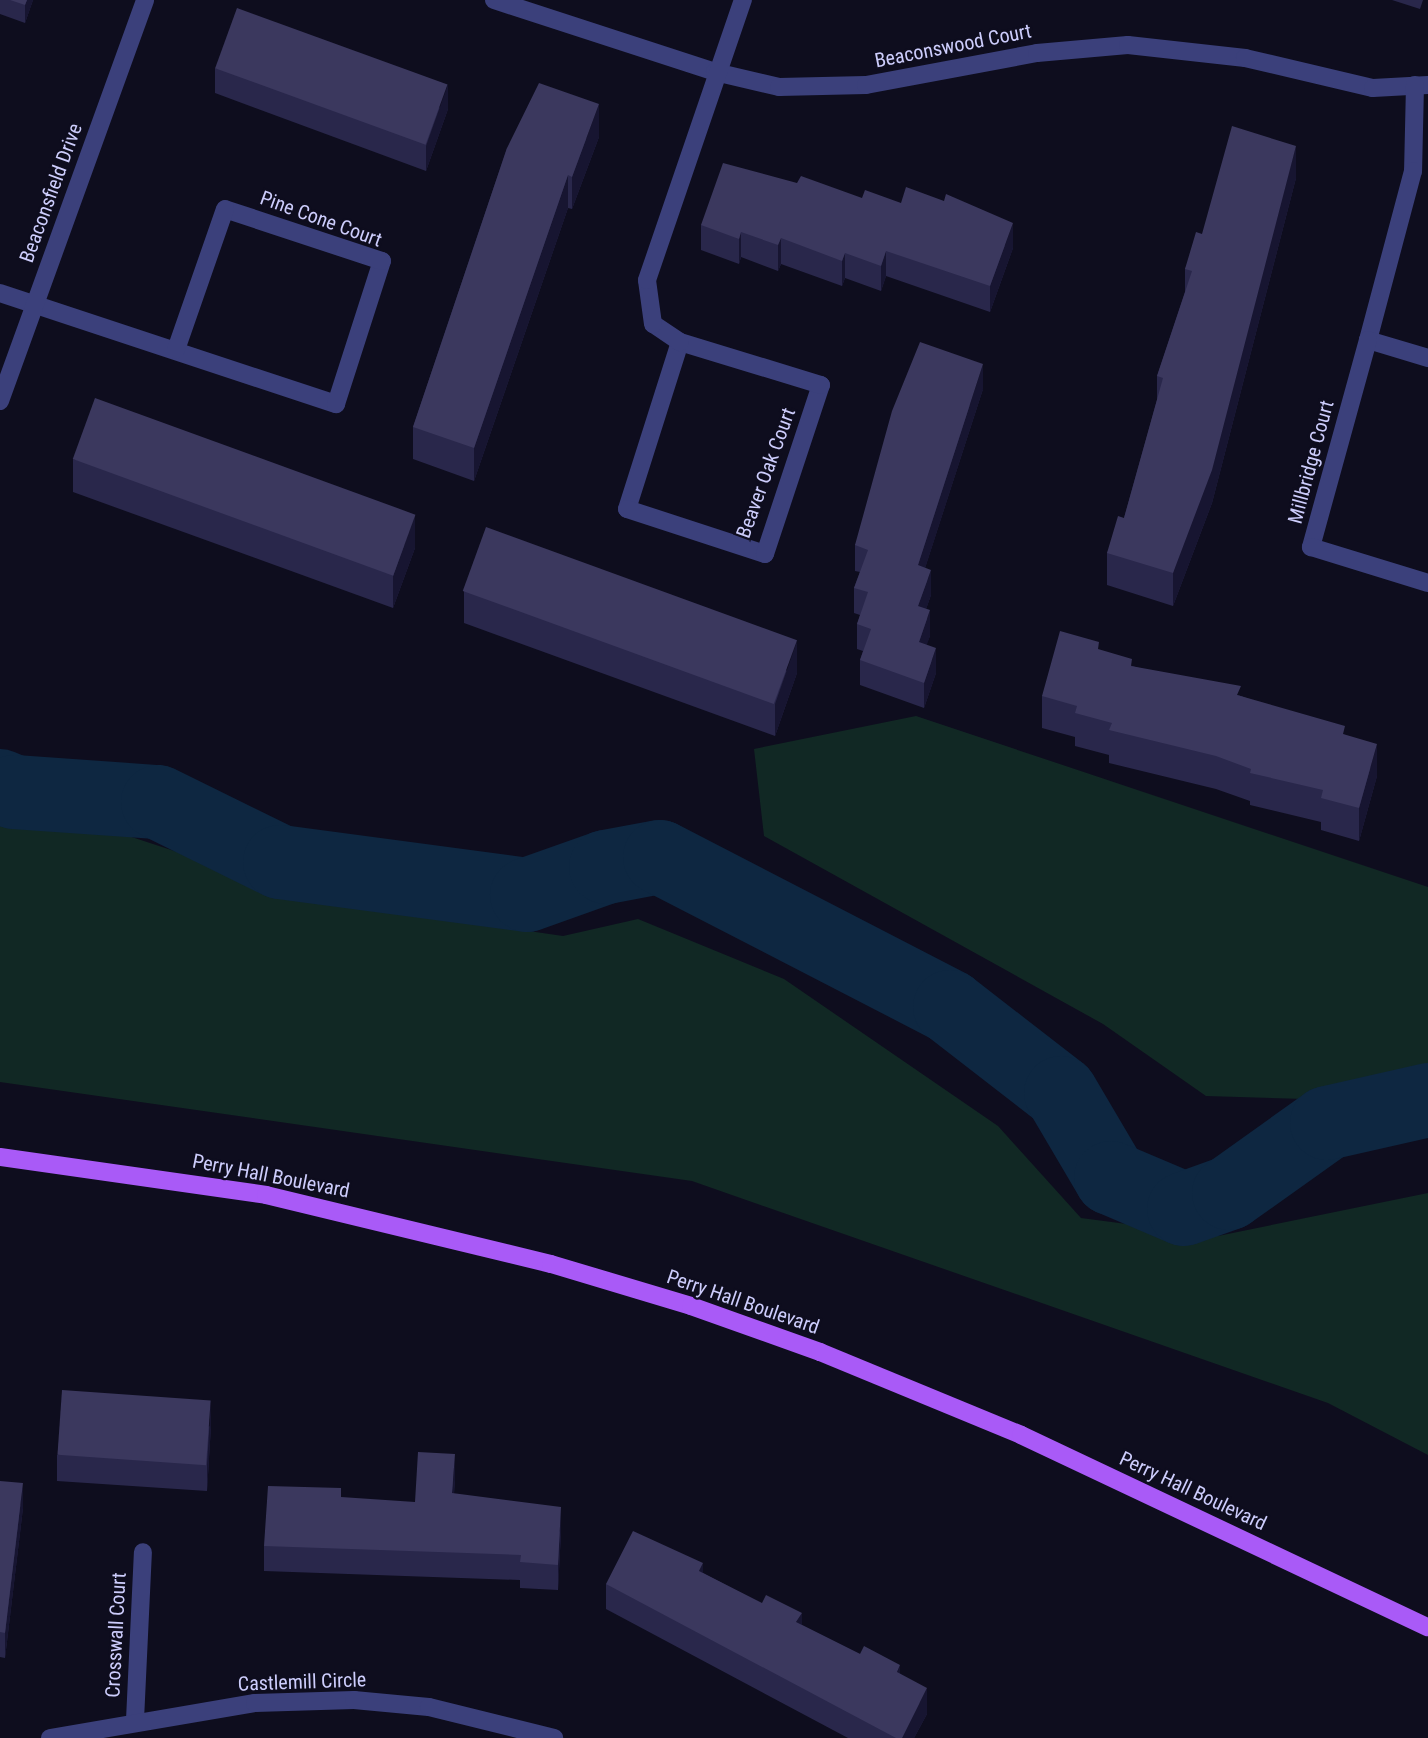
<!DOCTYPE html>
<style>
body{margin:0}
#map{position:relative;width:1428px;height:1738px;overflow:hidden;background:#0e0d1e;font-family:"Roboto Condensed",sans-serif}
div>[style]{position:absolute}
[style*='--x']{left:calc(var(--x)*1px);top:calc(var(--y)*1px);width:calc(var(--w)*1px);rotate:calc(var(--a)*1deg)}
.green>*{inset:0;background:#112824}
.river>*{height:74px;margin:-37px;padding:0 37px;transform-origin:37px;border-radius:37px;background:#0e2741}
.minor>*{height:18px;margin:-9px;padding:0 9px;transform-origin:9px;border-radius:9px;background:#3b407b}
.major>*{height:18px;margin:-9px;padding:0 9px;transform-origin:9px;border-radius:9px;background:#a95af7}
.wall>*{inset:0;background:#29274b}
.shaded-wall>*{inset:0;background:#171531}
.building>*{inset:0;background:#3b385e;transform-origin:0 0}
span{translate:-50% -50%;white-space:nowrap;text-align:center;line-height:1.15;-webkit-text-stroke:4.5px #0e0d1e;paint-order:stroke}
.street-label{font-size:20px;color:#cdcdfc}
</style>
<div id="map">
<div class="green">
<i style="clip-path:polygon(916px 716px,1428px 887px,1428px 1075px,1341px 1100px,1206px 1096px,1103px 1024px,764px 836px,754px 749px)"></i>
<i style="clip-path:polygon(37px 806px,330px 902px,563px 936px,638px 919px,784px 979px,998px 1126px,1081px 1218px,1218px 1236px,1428px 1193px,1428px 1455px,1328px 1403px,692px 1181px,0 1082px,0 810px)"></i>
</div>
<div class="river">
<i style="--x:0;--y:786;--w:15;--a:23"></i>
<i style="--x:14;--y:792;--w:144;--a:4"></i>
<i style="--x:158;--y:802;--w:136;--a:26.2"></i>
<i style="--x:280;--y:862;--w:249;--a:7.6"></i>
<i style="--x:527;--y:895;--w:84;--a:-19.5"></i>
<i style="--x:606;--y:867;--w:55;--a:-10.5"></i>
<i style="--x:660;--y:857;--w:326;--a:27.3"></i>
<i style="--x:950;--y:1007;--w:140;--a:37.8"></i>
<i style="--x:1061;--y:1093;--w:99;--a:59.5"></i>
<i style="--x:1111;--y:1178;--w:79;--a:23"></i>
<i style="--x:1184;--y:1209;--w:48;--a:-19.6"></i>
<i style="--x:1229;--y:1193;--w:120;--a:-35.5"></i>
<i style="--x:1327;--y:1123;--w:104;--a:-12.8"></i>
</div>
<div class="minor">
<i style="--x:494;--y:0;--w:232;--a:18"></i>
<i style="--x:715;--y:72;--w:66;--a:13.2"></i>
<i style="--x:779;--y:87;--w:87;--a:-1.3"></i>
<i style="--x:866;--y:85;--w:174;--a:-10.6"></i>
<i style="--x:1037;--y:53;--w:91;--a:-5"></i>
<i style="--x:1128;--y:45;--w:118;--a:6.3"></i>
<i style="--x:1245;--y:58;--w:131;--a:13.2"></i>
<i style="--x:1373;--y:88;--w:55;--a:-3.1"></i>
<i style="--x:1415;--y:85;--w:86;--a:91.3"></i>
<i style="--x:1413;--y:171;--w:175;--a:104.9"></i>
<i style="--x:1368;--y:340;--w:63;--a:16.7"></i>
<i style="--x:0;--y:293;--w:354;--a:18.3"></i>
<i style="--x:336;--y:404;--w:150;--a:-72.2"></i>
<i style="--x:382;--y:261;--w:165;--a:-161.7"></i>
<i style="--x:225;--y:209;--w:149;--a:109.2"></i>
<i style="--x:1368;--y:340;--w:215;--a:105.4"></i>
<i style="--x:1311;--y:547;--w:122;--a:17.1"></i>
<i style="--x:680;--y:342;--w:175;--a:107.6"></i>
<i style="--x:627;--y:509;--w:145;--a:18.1"></i>
<i style="--x:765;--y:554;--w:178;--a:-71.7"></i>
<i style="--x:821;--y:385;--w:147;--a:-163"></i>
<i style="--x:680;--y:342;--w:32;--a:-146"></i>
<i style="--x:653;--y:324;--w:44;--a:-97.8"></i>
<i style="--x:647;--y:280;--w:296;--a:-71.1"></i>
<i style="--x:0;--y:401;--w:426;--a:-70.1"></i>
<i style="--x:135;--y:1720;--w:168;--a:-87.3"></i>
<i style="--x:50;--y:1738;--w:208;--a:-9.7"></i>
<i style="--x:255;--y:1703;--w:99;--a:-1.7"></i>
<i style="--x:354;--y:1700;--w:75;--a:5.3"></i>
<i style="--x:429;--y:1707;--w:129;--a:13.9"></i>
</div>
<div class="major">
<i style="--x:0;--y:1157;--w:269;--a:8.1"></i>
<i style="--x:266;--y:1195;--w:293;--a:13.6"></i>
<i style="--x:551;--y:1264;--w:146;--a:16.7"></i>
<i style="--x:691;--y:1306;--w:137;--a:19.6"></i>
<i style="--x:820;--y:1352;--w:217;--a:22.4"></i>
<i style="--x:1021;--y:1435;--w:450;--a:25.3"></i>
</div>
<div class="wall">
<i style="clip-path:polygon(0 0,33px 0,25px 23px,0 14px)"></i>
<i style="clip-path:polygon(1392px 0,1423px 0,1420px 9px)"></i>
<i style="clip-path:polygon(215px 68px,448px 109px,426px 171px,215px 93px)"></i>
<i style="clip-path:polygon(599px 137px,572px 209px,568px 208px,474px 481px,413px 459px,413px 427px,507px 148px)"></i>
<i style="clip-path:polygon(1296px 178px,1212px 503px,1173px 606px,1107px 585px,1107px 553px,1124px 518px,1157px 400px,1157px 376px,1185px 292px,1185px 269px,1202px 234px)"></i>
<i style="clip-path:polygon(797px 183px,1013px 248px,990px 312px,886px 276px,881px 291px,845px 278px,842px 286px,781px 264px,778px 271px,741px 257px,739px 264px,701px 250px,701px 225px)"></i>
<i style="clip-path:polygon(983px 389px,925px 568px,931px 595px,926px 609px,930px 636px,926px 645px,936px 673px,924px 708px,860px 685px,860px 660px,863px 651px,857px 649px,857px 624px,860px 615px,854px 613px,854px 588px,860px 572px,855px 571px,855px 545px)"></i>
<i style="clip-path:polygon(73px 459px,415px 548px,393px 608px,73px 492px)"></i>
<i style="clip-path:polygon(464px 591px,797px 673px,775px 736px,464px 623px)"></i>
<i style="clip-path:polygon(1099px 650px,1132px 666px,1241px 696px,1345px 735px,1377px 776px,1359px 841px,1321px 830px,1321px 822px,1250px 805px,1250px 801px,1216px 789px,1109px 763px,1109px 755px,1075px 746px,1075px 737px,1042px 728px,1042px 696px)"></i>
<i style="clip-path:polygon(211px 1426px,207px 1491px,57px 1481px,57px 1455px)"></i>
<i style="clip-path:polygon(455px 1479px,454px 1494px,561px 1532px,558px 1590px,520px 1588px,520px 1580px,264px 1571px,264px 1546px,415px 1502px)"></i>
<i style="clip-path:polygon(0 1481px,23px 1508px,5px 1658px,0 1657px)"></i>
<i style="clip-path:polygon(703px 1573px,802px 1625px,900px 1674px,927px 1714px,914px 1738px,848px 1738px,606px 1609px,606px 1584px)"></i>
</div>
<div class="shaded-wall">
<i style="clip-path:polygon(27px 0,33px 0,25px 23px,25px 5px)"></i>
<i style="clip-path:polygon(448px 84px,448px 109px,426px 171px,426px 146px)"></i>
<i style="clip-path:polygon(599px 104px,599px 137px,572px 209px,572px 177px)"></i>
<i style="clip-path:polygon(1296px 146px,1296px 178px,1212px 503px,1173px 606px,1173px 573px)"></i>
<i style="clip-path:polygon(568px 175px,568px 208px,474px 481px,474px 448px)"></i>
<i style="clip-path:polygon(1013px 223px,1013px 248px,990px 312px,990px 286px)"></i>
<i style="clip-path:polygon(741px 232px,741px 257px,739px 264px,739px 239px)"></i>
<i style="clip-path:polygon(781px 238px,781px 264px,778px 271px,778px 245px)"></i>
<i style="clip-path:polygon(886px 251px,886px 276px,881px 291px,881px 266px)"></i>
<i style="clip-path:polygon(845px 253px,845px 278px,842px 286px,842px 261px)"></i>
<i style="clip-path:polygon(983px 364px,983px 389px,918px 590px,918px 565px)"></i>
<i style="clip-path:polygon(415px 515px,415px 548px,393px 608px,393px 576px)"></i>
<i style="clip-path:polygon(931px 570px,931px 595px,918px 632px,918px 606px)"></i>
<i style="clip-path:polygon(930px 610px,930px 636px,919px 667px,919px 642px)"></i>
<i style="clip-path:polygon(797px 641px,797px 673px,775px 736px,775px 704px)"></i>
<i style="clip-path:polygon(936px 648px,936px 673px,924px 708px,924px 683px)"></i>
<i style="clip-path:polygon(1377px 744px,1377px 776px,1359px 841px,1359px 808px)"></i>
<i style="clip-path:polygon(211px 1400px,211px 1426px,207px 1491px,207px 1465px)"></i>
<i style="clip-path:polygon(455px 1454px,455px 1479px,452px 1519px,452px 1493px)"></i>
<i style="clip-path:polygon(23px 1483px,23px 1508px,5px 1658px,5px 1633px)"></i>
<i style="clip-path:polygon(561px 1507px,561px 1532px,558px 1590px,558px 1565px)"></i>
<i style="clip-path:polygon(703px 1563px,703px 1588px,699px 1571px)"></i>
<i style="clip-path:polygon(802px 1613px,802px 1638px,796px 1622px)"></i>
<i style="clip-path:polygon(900px 1665px,900px 1690px,897px 1672px)"></i>
<i style="clip-path:polygon(927px 1688px,927px 1714px,914px 1738px,902px 1738px)"></i>
</div>
<div class="building">
<i style="clip-path:polygon(10px 0,27px 0,25px 5px)"></i>
<i style="left:237px;top:8px;width:224px;height:64px;rotate:20deg"></i>
<i style="clip-path:polygon(539px 83px,599px 104px,572px 177px,568px 175px,474px 448px,413px 427px,507px 148px)"></i>
<i style="clip-path:polygon(1232px 126px,1296px 146px,1212px 470px,1173px 573px,1107px 553px,1118px 516px,1124px 518px,1163px 378px,1157px 376px,1192px 271px,1185px 269px,1196px 232px,1202px 234px)"></i>
<i style="clip-path:polygon(723px 163px,797px 183px,801px 176px,862px 198px,865px 190px,901px 203px,906px 187px,944px 201px,946px 194px,1013px 223px,990px 286px,886px 251px,881px 266px,845px 253px,842px 261px,781px 238px,778px 245px,741px 232px,739px 239px,701px 225px)"></i>
<i style="clip-path:polygon(920px 342px,983px 364px,918px 565px,931px 570px,918px 606px,930px 610px,919px 642px,936px 648px,924px 683px,860px 660px,871px 629px,857px 624px,868px 592px,854px 588px,868px 550px,855px 545px,892px 411px)"></i>
<i style="left:95px;top:398px;width:341px;height:65px;rotate:20deg"></i>
<i style="left:486px;top:527px;width:331px;height:68px;rotate:20deg"></i>
<i style="clip-path:polygon(1060px 631px,1099px 642px,1098px 649px,1132px 659px,1131px 666px,1241px 686px,1237px 695px,1345px 726px,1343px 734px,1377px 744px,1359px 808px,1321px 798px,1323px 790px,1250px 773px,1251px 769px,1216px 756px,1109px 730px,1112px 723px,1075px 713px,1077px 706px,1042px 696px)"></i>
<i style="left:62px;top:1390px;width:149px;height:65px;rotate:4deg"></i>
<i style="clip-path:polygon(418px 1452px,455px 1454px,452px 1493px,561px 1507px,558px 1565px,520px 1562px,521px 1555px,264px 1546px,268px 1486px,341px 1488px,341px 1497px,415px 1502px)"></i>
<i style="clip-path:polygon(0 1481px,23px 1483px,5px 1633px,0 1632px)"></i>
<i style="clip-path:polygon(633px 1531px,703px 1563px,699px 1571px,762px 1603px,766px 1595px,802px 1613px,796px 1622px,860px 1654px,864px 1646px,900px 1665px,897px 1672px,927px 1688px,902px 1738px,896px 1738px,606px 1584px)"></i>
</div>
<div class="street-label">
<span style="left:953px;top:46px;rotate:-11deg">Beaconswood Court</span>
<span style="left:51px;top:193px;rotate:-70deg">Beaconsfield Drive</span>
<span style="left:321px;top:219px;rotate:20deg">Pine Cone Court</span>
<span style="left:1311px;top:462px;rotate:-75deg">Millbridge Court</span>
<span style="left:766px;top:473px;rotate:-70deg">Beaver Oak Court</span>
<span style="left:271px;top:1176px;rotate:11deg">Perry Hall Boulevard</span>
<span style="left:743px;top:1302px;rotate:19deg">Perry Hall Boulevard</span>
<span style="left:1193px;top:1491px;rotate:25deg">Perry Hall Boulevard</span>
<span style="left:116px;top:1635px;rotate:-87deg">Crosswall Court</span>
<span style="left:302px;top:1682px;rotate:-2deg">Castlemill Circle</span>
</div>
</div>
